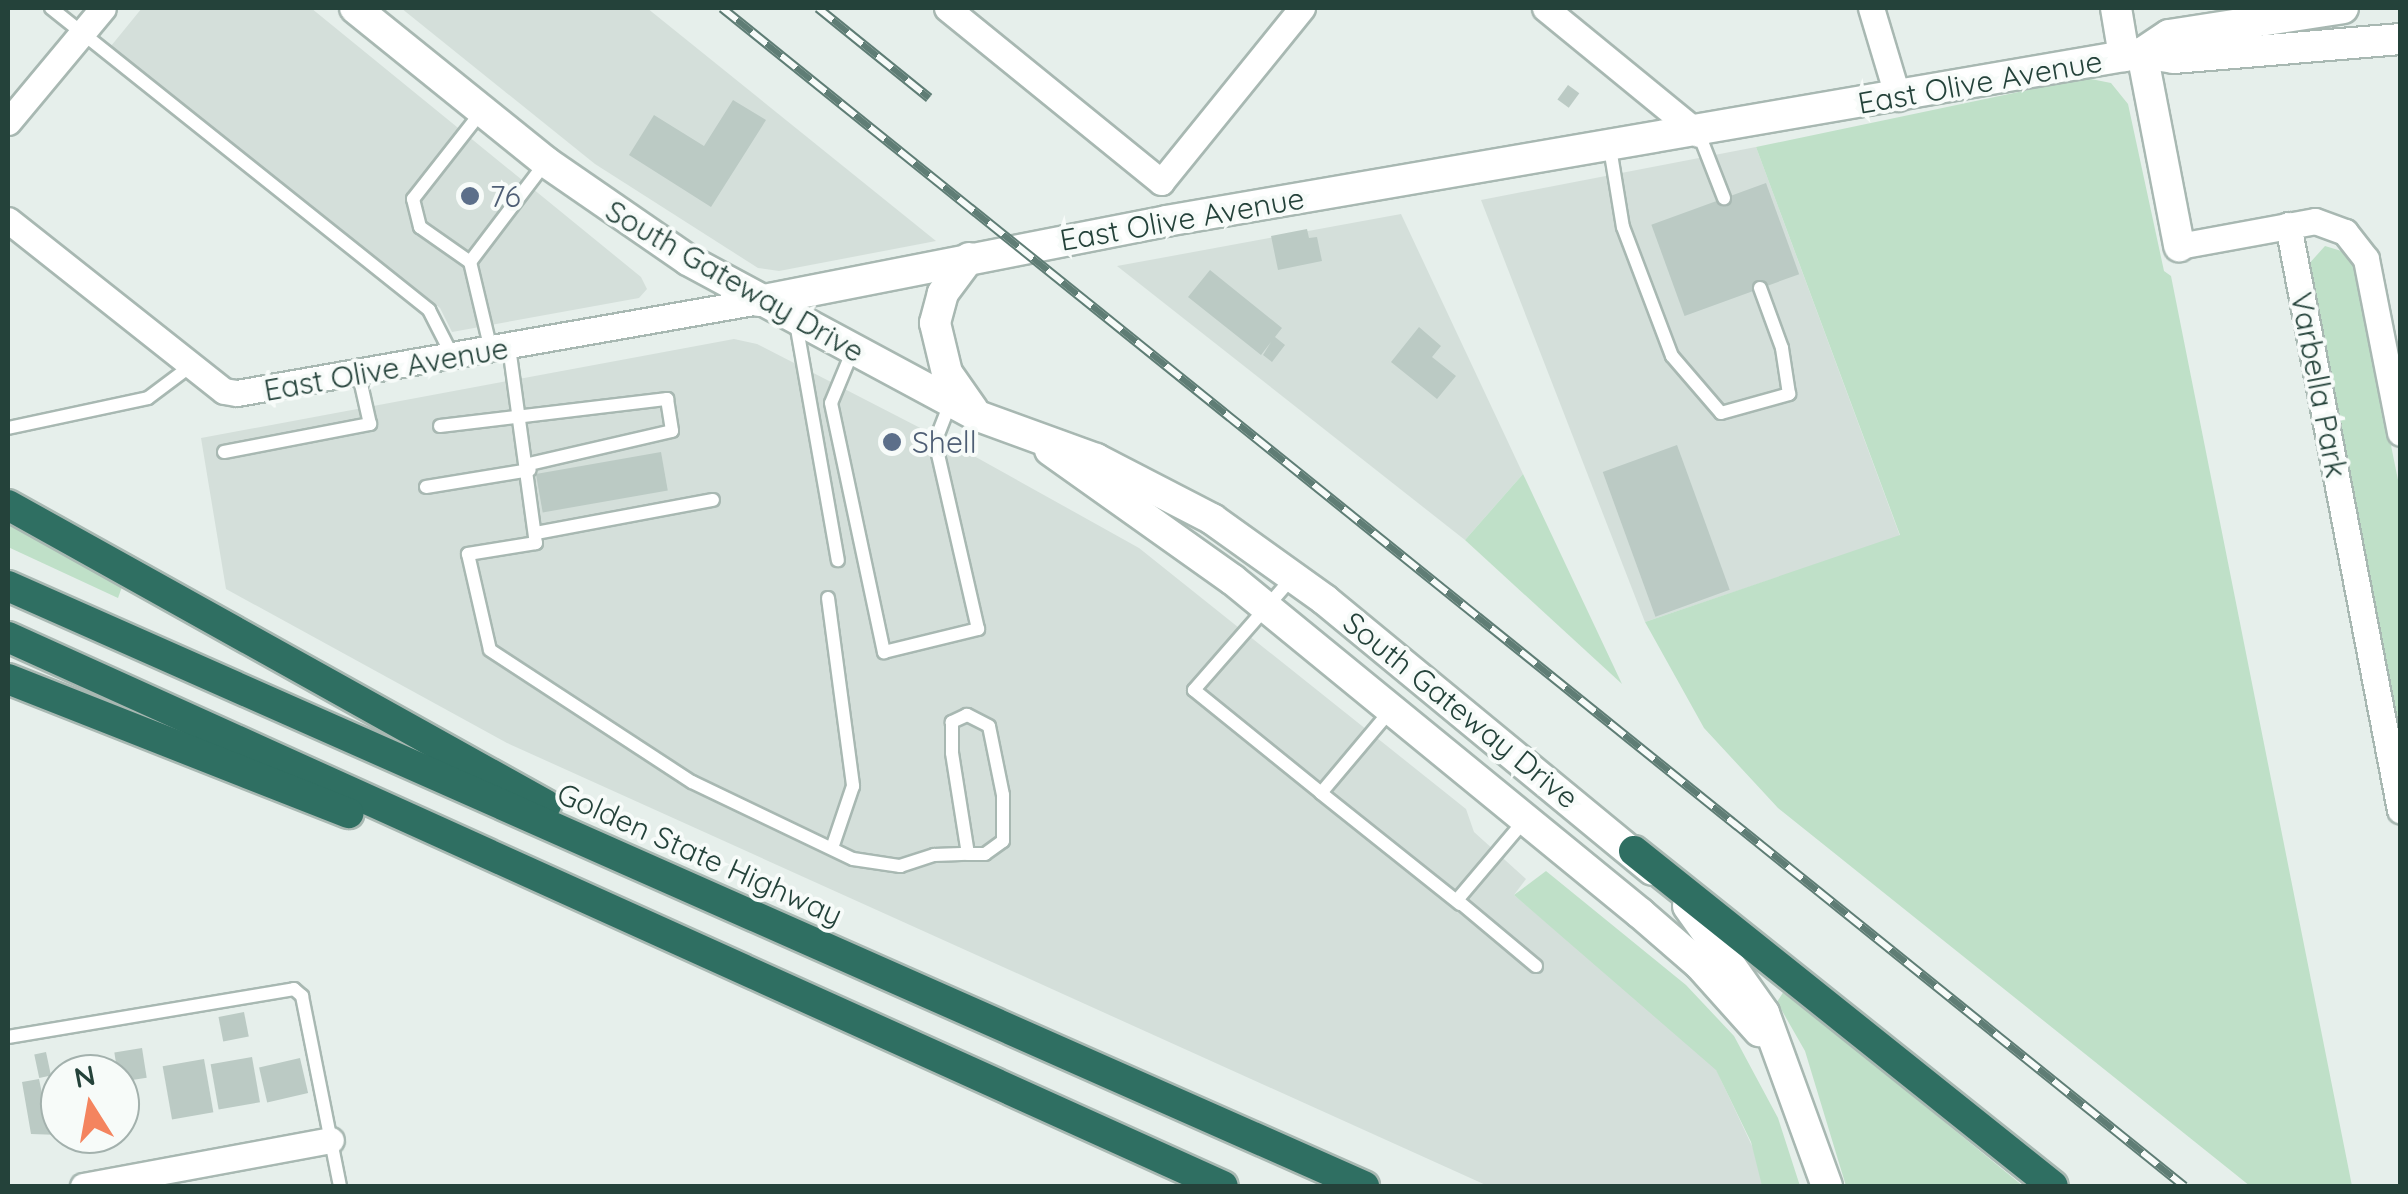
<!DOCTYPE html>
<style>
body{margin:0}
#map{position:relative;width:2408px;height:1194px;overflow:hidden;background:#e6efeb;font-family:Quicksand,sans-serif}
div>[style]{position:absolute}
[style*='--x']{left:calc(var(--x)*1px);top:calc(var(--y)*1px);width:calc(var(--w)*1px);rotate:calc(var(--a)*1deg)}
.built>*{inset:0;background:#d4dfda}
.green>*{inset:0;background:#bfe0c8}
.building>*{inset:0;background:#bbcac4;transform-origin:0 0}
.roads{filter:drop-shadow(2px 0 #a8b8b2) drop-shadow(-2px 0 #a8b8b2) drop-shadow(0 2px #a8b8b2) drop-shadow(0 -2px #a8b8b2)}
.lane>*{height:12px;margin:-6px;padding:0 6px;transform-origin:6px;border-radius:6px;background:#fff}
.street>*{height:25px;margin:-12.5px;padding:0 12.5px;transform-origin:12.5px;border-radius:12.5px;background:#fff}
.secondary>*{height:30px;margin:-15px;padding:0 15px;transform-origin:15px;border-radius:15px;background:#fff}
.highway>*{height:30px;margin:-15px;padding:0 15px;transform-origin:15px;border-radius:15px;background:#2f6f62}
.rail>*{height:10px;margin-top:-5px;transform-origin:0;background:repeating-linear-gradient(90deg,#f7fbf9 0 19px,#5f7d75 0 38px);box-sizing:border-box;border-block:2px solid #5f7d75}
.dots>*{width:28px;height:28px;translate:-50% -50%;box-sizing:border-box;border:5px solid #f7fbf9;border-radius:50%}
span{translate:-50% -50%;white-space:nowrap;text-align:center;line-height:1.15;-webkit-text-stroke:8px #f7fbf9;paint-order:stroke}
.street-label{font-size:30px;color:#24423a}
.service-label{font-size:30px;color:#4e5e75}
.left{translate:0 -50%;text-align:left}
.frame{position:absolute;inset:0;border:10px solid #24423a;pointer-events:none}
.north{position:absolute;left:40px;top:1054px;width:100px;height:100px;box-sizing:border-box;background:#f7fbf9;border:2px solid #a3b1ad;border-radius:50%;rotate:349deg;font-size:28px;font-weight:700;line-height:40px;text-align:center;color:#24423a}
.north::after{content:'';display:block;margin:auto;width:35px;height:45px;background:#f4845f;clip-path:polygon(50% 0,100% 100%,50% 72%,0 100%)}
</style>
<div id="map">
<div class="built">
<i style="clip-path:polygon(142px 8px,311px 8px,641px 277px,647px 289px,639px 298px,452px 332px,440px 308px,111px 46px)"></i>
<i style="clip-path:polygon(401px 8px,647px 8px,936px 241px,779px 271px,758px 268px,595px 164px)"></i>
<i style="clip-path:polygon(1756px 147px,1900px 536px,1645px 622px,1481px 200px)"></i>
<i style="clip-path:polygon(1401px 214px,1523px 474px,1465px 540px,1117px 266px)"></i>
<i style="clip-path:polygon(734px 339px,757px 344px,965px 451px,1139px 548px,1466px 809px,1474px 832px,1526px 879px,1514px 895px,1714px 1065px,1753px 1148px,1763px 1186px,1488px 1186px,507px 743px,226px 589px,201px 438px)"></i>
</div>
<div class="green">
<i style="clip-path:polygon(2086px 78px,2111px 83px,2128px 104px,2164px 271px,2171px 276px,2352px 1186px,2250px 1186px,1778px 808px,1704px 728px,1645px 622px,1900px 535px,1756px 147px)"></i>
<i style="clip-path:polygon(2325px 246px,2348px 253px,2355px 267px,2400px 490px,2400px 723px,2393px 711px,2307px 266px)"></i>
<i style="clip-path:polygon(1523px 474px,1622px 684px,1465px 540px)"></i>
<i style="clip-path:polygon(8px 520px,123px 584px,118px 598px,8px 547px)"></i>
<i style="clip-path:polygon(1546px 871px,1686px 985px,1734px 1036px,1778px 1118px,1800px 1186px,1762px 1186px,1751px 1142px,1716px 1070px,1514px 895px)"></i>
<i style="clip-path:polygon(1784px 991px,2023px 1186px,1846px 1186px,1805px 1051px,1777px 1002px)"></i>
</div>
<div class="building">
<i style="left:1568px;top:85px;width:14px;height:18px;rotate:36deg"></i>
<i style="clip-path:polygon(733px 100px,766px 120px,711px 207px,629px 155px,654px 115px,704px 146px)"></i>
<i style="left:1766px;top:183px;width:97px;height:122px;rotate:70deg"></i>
<i style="clip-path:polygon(1307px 229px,1309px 238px,1317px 237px,1322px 261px,1278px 270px,1271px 236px)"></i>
<i style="clip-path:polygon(1210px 270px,1282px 328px,1275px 337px,1285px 345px,1272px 362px,1263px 355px,1271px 342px,1261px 355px,1188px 297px)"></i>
<i style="clip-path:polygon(1419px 327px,1441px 346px,1432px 357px,1456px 376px,1437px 399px,1391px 362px)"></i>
<i style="left:1677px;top:445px;width:154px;height:79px;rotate:70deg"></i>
<i style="left:661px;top:452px;width:39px;height:127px;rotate:80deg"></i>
<i style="left:244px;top:1012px;width:25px;height:26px;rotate:79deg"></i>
<i style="left:142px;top:1048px;width:30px;height:28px;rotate:81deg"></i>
<i style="left:46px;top:1052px;width:24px;height:12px;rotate:78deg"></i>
<i style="left:252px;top:1057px;width:46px;height:42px;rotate:80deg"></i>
<i style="left:300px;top:1058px;width:36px;height:42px;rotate:77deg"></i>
<i style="left:204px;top:1059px;width:54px;height:42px;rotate:80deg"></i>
<i style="clip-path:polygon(39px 1079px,44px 1103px,60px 1100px,60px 1135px,31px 1134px,22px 1082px)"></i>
<i style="clip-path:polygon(130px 1085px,136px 1121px,120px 1124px,120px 1086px)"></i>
</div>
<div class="roads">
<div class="lane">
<i style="--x:51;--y:8;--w:484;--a:38.6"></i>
<i style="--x:429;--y:310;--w:51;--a:62.9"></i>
<i style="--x:1699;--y:134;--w:69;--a:68.7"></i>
<i style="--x:1610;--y:148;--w:80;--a:80.7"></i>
<i style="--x:1623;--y:227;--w:138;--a:69.2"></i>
<i style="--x:1672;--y:356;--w:75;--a:49.3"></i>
<i style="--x:1721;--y:413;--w:71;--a:-15.6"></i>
<i style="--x:1789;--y:394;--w:47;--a:-98.7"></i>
<i style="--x:1782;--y:348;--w:64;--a:-110.1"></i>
<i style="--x:470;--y:262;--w:61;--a:-145"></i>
<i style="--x:420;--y:227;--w:29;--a:-104"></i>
<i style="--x:413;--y:199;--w:112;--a:-51.9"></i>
<i style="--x:796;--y:323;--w:241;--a:80"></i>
<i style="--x:509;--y:347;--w:198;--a:82.2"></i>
<i style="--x:536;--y:543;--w:69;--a:170.8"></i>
<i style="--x:468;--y:554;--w:98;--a:77.1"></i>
<i style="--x:490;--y:650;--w:241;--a:33.2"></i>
<i style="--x:692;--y:782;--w:178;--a:25.6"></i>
<i style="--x:853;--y:859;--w:48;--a:8.5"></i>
<i style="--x:900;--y:866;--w:36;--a:-18"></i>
<i style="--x:934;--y:855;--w:34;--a:-2"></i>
<i style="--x:968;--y:854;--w:17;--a:0"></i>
<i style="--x:985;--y:854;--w:22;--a:-36"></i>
<i style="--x:1003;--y:841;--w:46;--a:-90"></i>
<i style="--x:1003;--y:795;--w:70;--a:-101.5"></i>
<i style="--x:989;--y:726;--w:25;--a:-153"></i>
<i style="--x:967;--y:715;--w:17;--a:155"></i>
<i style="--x:952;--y:722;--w:31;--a:90"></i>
<i style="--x:952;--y:753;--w:102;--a:81"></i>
<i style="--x:491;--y:350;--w:90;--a:-103.4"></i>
<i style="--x:470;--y:262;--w:126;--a:-52.8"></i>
<i style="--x:853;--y:350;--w:57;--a:112.5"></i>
<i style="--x:831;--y:403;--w:255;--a:78"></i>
<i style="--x:884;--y:652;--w:97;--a:-13.7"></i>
<i style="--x:978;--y:629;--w:192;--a:-102.9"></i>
<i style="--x:935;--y:442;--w:44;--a:-68.7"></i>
<i style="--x:440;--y:426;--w:229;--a:-6.8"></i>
<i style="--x:667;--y:399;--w:32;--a:81"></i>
<i style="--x:672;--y:431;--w:147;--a:167"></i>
<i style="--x:8;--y:428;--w:143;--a:-12.1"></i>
<i style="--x:148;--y:398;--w:55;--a:-36.9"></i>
<i style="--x:224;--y:452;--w:149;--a:-10.9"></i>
<i style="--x:370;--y:424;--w:50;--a:-102.7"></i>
<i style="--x:426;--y:487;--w:105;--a:-9.3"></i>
<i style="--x:536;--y:533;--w:180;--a:-10.6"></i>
<i style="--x:1292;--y:578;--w:149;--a:131.2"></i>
<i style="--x:1194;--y:690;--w:164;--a:39"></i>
<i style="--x:1321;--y:793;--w:107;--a:-49.9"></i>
<i style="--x:828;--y:598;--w:190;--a:82.4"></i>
<i style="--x:853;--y:786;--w:65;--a:108.7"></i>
<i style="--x:1321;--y:793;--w:178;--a:38.6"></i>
<i style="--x:1524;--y:821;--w:104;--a:130.3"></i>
<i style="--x:1457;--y:900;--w:103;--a:39.9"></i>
<i style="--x:8;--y:1037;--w:290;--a:-9.5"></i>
<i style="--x:294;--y:989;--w:11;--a:41"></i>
<i style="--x:302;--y:996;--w:194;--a:78.7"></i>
</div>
<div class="street">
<i style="--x:947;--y:8;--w:276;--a:39.1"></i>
<i style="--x:1545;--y:8;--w:199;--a:39.3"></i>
<i style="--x:1871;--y:8;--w:94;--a:73.3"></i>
<i style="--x:8;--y:122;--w:148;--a:-50.2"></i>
<i style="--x:1161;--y:182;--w:224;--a:-51"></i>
<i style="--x:8;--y:220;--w:275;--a:38.4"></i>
<i style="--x:224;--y:391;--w:13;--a:9"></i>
<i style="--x:237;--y:393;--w:530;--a:-10"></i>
<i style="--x:2288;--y:225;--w:596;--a:79.16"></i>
<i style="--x:2179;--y:246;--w:138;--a:-10.4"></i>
<i style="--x:2315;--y:221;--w:32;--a:20"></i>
<i style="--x:2345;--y:232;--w:34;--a:52"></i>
<i style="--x:2366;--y:259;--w:177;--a:78.9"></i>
<i style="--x:83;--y:1186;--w:252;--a:-10.5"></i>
</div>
<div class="secondary">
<i style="--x:355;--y:8;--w:245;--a:38.9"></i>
<i style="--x:546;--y:162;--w:173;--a:34.6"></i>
<i style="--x:688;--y:260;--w:329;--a:28.3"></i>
<i style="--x:978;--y:416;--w:126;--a:20"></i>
<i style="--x:1096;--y:459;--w:131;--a:27.3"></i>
<i style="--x:1212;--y:519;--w:139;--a:35.6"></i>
<i style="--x:1325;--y:600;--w:424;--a:39.5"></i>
<i style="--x:2116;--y:8;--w:49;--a:80.5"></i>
<i style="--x:2142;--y:53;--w:32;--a:-34"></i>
<i style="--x:2169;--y:35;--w:176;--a:-8.8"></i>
<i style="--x:2142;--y:53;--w:197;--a:79.1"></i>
<i style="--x:969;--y:258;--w:44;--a:126.6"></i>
<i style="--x:943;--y:293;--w:31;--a:105"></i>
<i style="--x:935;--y:323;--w:51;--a:76.5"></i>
<i style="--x:947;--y:373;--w:45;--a:54.9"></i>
<i style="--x:759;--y:301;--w:415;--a:-11.1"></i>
<i style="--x:1166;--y:221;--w:990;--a:-9.77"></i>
<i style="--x:2142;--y:53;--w:32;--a:9"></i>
<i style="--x:2174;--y:58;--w:227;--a:-4.8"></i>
<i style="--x:1050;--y:450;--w:224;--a:35.4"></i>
<i style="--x:1233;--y:580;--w:526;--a:39.29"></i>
<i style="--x:1640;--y:913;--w:79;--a:40.9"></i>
<i style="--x:1700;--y:965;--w:89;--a:48.2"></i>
<i style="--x:1688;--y:906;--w:131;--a:54.6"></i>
<i style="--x:1764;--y:1013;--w:184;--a:70"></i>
</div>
<div class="highway">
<i style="--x:8;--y:505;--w:616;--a:29.14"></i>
<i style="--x:8;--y:586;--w:1483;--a:23.87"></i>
<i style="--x:8;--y:637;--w:1333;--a:24.32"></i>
<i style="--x:8;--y:679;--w:366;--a:21.5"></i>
<i style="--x:1634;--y:851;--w:536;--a:38.64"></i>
</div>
</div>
<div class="rail">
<i style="--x:722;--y:8;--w:1878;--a:38.86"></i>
<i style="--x:818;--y:8;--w:143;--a:39"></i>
</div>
<div class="dots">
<i style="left:470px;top:196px;background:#5c6f8a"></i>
<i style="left:892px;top:442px;background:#5c6f8a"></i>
</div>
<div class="street-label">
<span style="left:1980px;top:82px;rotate:-10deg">East Olive Avenue</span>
<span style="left:1182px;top:219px;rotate:-10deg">East Olive Avenue</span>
<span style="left:735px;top:281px;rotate:30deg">South Gateway Drive</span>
<span style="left:386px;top:369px;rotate:-10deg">East Olive Avenue</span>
<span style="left:2319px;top:385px;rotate:79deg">Varbella Park</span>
<span style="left:1461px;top:710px;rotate:39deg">South Gateway Drive</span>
<span style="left:700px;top:854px;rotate:24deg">Golden State Highway</span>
</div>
<div class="service-label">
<span class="left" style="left:490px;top:196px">76</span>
<span class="left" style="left:912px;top:442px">Shell</span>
</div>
<div class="frame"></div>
<div class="north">N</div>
</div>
